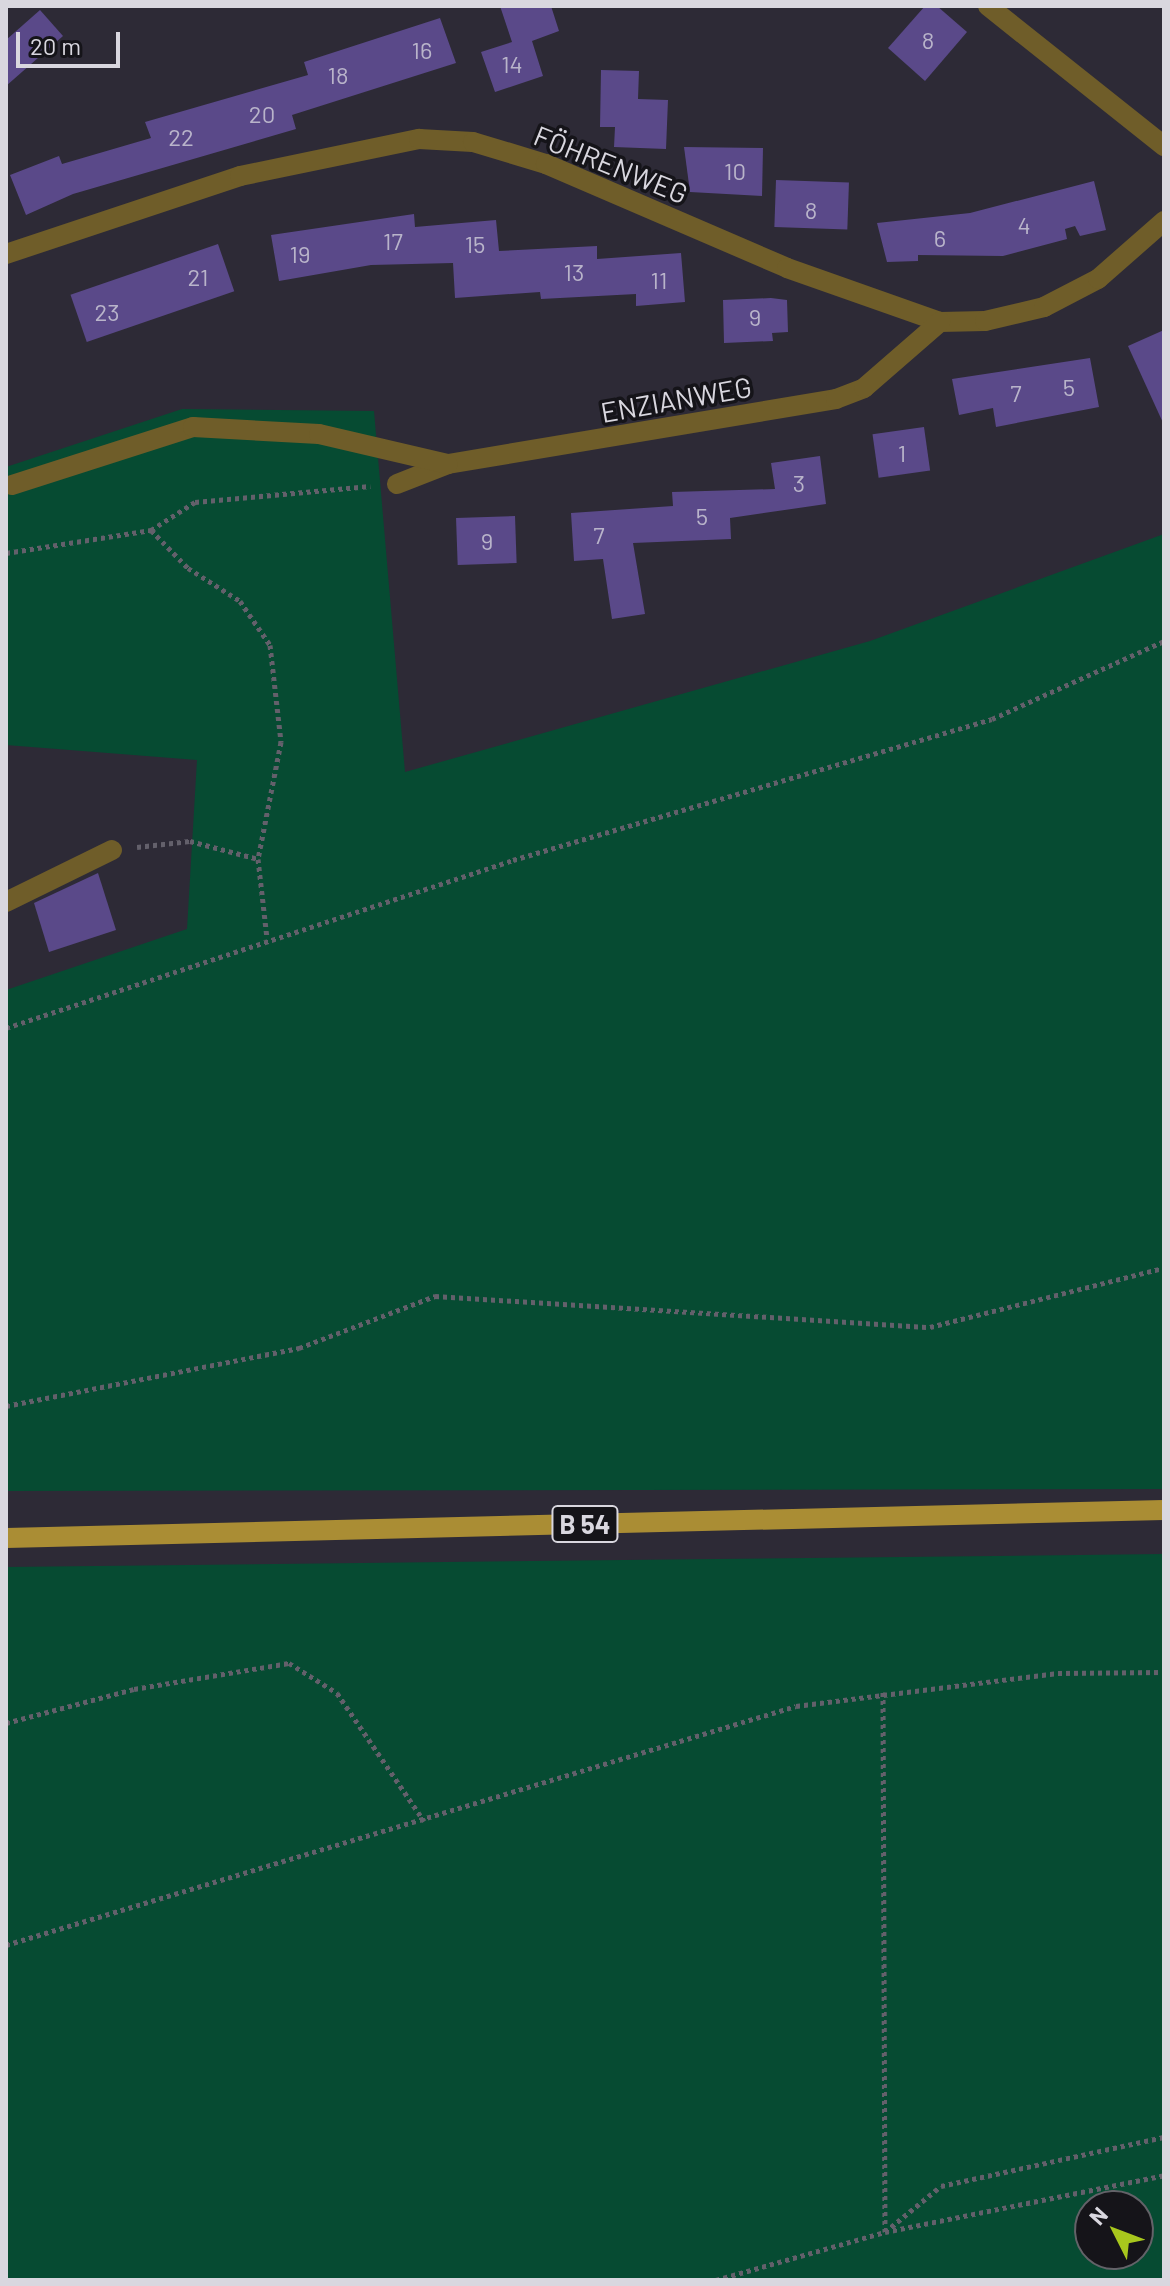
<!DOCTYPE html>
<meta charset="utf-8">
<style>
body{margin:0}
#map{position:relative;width:1170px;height:2286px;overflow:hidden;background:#2d2a36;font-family:Barlow,sans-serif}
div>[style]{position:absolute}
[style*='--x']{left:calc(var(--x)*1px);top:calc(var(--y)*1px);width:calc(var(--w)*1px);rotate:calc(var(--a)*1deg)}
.green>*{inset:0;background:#064b32}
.building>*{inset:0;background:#5a4989;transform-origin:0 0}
.path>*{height:5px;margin-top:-2.5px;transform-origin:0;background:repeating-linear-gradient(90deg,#63606b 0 4px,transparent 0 8px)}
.minor>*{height:20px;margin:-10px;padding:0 10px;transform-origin:10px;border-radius:10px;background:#6f5d29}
.major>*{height:20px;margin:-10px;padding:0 10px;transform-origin:10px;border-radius:10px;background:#aa8d34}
span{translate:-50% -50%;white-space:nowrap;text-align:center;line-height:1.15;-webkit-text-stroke:7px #151419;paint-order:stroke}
.number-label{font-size:24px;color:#b9b4ca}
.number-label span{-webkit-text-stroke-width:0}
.shield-label span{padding:2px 6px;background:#151419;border:2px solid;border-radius:6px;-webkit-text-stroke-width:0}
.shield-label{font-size:26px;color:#d9d7df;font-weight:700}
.street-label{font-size:28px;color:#d9d7df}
.frame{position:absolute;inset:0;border:8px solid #d9d7df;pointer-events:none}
.north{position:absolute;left:1074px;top:2190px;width:80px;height:80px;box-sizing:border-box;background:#151419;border:2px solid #636268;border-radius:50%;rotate:312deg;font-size:22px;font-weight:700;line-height:32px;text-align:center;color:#d9d7df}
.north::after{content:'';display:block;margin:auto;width:28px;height:36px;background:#a8c71d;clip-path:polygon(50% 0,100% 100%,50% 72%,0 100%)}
.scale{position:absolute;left:16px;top:32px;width:104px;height:36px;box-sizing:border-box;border:4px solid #d9d7df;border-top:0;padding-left:10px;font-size:24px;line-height:28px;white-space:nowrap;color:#d9d7df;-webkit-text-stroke:6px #151419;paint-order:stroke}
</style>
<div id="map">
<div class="green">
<i style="clip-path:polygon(182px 409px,374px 411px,405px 772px,870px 641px,1164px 534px,1164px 1489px,6px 1491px,6px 990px,187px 929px,197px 760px,6px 745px,6px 467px)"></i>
<i style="clip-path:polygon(evenodd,1164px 1554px,1164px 2280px,6px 2280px,6px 1567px,1164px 1554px,1090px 2206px,1138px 2206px,1138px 2254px,1090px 2254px,1090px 2206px)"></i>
</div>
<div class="building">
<i style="clip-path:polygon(500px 6px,551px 6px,559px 31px,532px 41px,543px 76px,495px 92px,481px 52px,512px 42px)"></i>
<i style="clip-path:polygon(925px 6px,937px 6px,967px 32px,925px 81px,888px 48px)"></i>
<i style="clip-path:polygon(40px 10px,63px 36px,6px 86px,6px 40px)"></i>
<i style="clip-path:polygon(440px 18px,456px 63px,292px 115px,296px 129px,73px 194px,26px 215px,10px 175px,59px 156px,62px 164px,151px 138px,145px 122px,308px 75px,304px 62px)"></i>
<i style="clip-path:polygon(601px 70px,639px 71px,638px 99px,668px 100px,666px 149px,614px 147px,615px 127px,600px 127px)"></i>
<i style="clip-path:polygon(684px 147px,763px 148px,762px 196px,690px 192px)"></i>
<i style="left:776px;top:180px;width:73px;height:47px;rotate:2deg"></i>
<i style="clip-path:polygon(1094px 181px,1106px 230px,1080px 236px,1075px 226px,1065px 229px,1067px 239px,1003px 256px,918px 255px,918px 261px,887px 262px,877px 223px,970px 213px)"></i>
<i style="clip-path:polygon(414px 214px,415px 227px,496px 220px,499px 251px,597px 246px,597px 259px,681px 253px,685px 302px,636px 306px,636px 294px,541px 299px,540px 292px,455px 298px,453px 263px,371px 265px,279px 281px,271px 235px)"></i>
<i style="left:218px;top:244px;width:50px;height:156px;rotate:71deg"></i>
<i style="clip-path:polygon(771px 298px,787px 300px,788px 332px,772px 333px,773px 341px,724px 343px,723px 300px)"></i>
<i style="clip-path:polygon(1164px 330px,1164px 425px,1128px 346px)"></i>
<i style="clip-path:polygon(1090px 358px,1099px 407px,996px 427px,993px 408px,959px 415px,952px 379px)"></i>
<i style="left:924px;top:427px;width:44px;height:52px;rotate:82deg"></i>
<i style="clip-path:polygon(820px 456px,826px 504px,730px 518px,731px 539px,633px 543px,645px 614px,612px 619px,603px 559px,574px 561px,571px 513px,673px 506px,672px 492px,775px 489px,771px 463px)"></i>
<i style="left:515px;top:516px;width:47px;height:59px;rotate:88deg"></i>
<i style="clip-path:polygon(98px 873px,116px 930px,49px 952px,34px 903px)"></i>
</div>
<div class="path">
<i style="--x:151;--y:530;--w:53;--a:45.8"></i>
<i style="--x:188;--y:568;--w:62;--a:32.4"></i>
<i style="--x:240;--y:601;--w:53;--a:55.7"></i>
<i style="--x:270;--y:645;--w:98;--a:83.5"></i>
<i style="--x:281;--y:742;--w:119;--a:101.1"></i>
<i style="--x:258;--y:859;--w:80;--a:83.5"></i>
<i style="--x:6;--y:553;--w:147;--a:-9"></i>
<i style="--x:151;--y:530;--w:52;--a:-32.5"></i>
<i style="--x:195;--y:502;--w:176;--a:-5.2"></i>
<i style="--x:137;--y:847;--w:53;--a:-6.5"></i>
<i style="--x:190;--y:841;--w:70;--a:14.8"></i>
<i style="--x:6;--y:1028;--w:534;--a:-18.33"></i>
<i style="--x:513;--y:860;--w:499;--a:-16.4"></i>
<i style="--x:992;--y:719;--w:189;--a:-24.4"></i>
<i style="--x:6;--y:1406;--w:299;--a:-11.2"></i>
<i style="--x:299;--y:1348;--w:146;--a:-20.9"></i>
<i style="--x:435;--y:1296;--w:496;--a:3.6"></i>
<i style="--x:930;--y:1327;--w:241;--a:-14.2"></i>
<i style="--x:883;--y:1692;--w:540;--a:89.79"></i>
<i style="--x:885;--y:2232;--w:285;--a:-11.5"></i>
<i style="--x:6;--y:1723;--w:132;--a:-14.9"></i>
<i style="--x:134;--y:1689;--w:157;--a:-9.5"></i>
<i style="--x:289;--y:1663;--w:57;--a:32"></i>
<i style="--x:337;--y:1693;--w:155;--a:55.8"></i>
<i style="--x:6;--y:1945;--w:825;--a:-16.83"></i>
<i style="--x:796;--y:1706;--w:264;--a:-7.2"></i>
<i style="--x:1058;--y:1673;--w:106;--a:-0.5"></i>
<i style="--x:716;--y:2280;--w:176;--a:-15.9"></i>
<i style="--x:885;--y:2232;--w:72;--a:-39.4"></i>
<i style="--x:941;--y:2186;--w:228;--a:-12.4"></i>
</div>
<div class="minor">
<i style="--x:988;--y:6;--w:225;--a:38.5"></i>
<i style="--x:6;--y:254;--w:247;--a:-18.4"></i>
<i style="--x:240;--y:176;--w:183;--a:-11.7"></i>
<i style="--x:419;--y:139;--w:54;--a:3.2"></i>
<i style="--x:473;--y:142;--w:76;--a:16.8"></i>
<i style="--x:546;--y:164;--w:262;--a:23.3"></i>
<i style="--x:787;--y:268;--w:162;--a:19.4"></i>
<i style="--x:940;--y:322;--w:45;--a:-1.3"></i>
<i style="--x:985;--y:321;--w:61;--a:-13.3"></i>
<i style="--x:1044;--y:307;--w:61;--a:-27.4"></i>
<i style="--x:1098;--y:279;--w:88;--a:-41.3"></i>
<i style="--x:397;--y:484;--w:55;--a:-21.4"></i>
<i style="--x:448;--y:464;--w:393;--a:-9.5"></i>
<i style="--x:836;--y:399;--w:30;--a:-21"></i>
<i style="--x:864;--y:388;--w:101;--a:-41"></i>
<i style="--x:12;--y:485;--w:190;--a:-17.8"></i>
<i style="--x:193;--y:427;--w:126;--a:3.2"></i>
<i style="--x:319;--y:434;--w:132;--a:13.1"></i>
<i style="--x:6;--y:902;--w:118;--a:-26.1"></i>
</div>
<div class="major">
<i style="--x:6;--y:1538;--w:1158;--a:-1.39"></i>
</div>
<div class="number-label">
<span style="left:928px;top:40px">8</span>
<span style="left:422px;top:50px">16</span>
<span style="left:512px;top:64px">14</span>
<span style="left:338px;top:75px">18</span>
<span style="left:262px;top:114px">20</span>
<span style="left:181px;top:137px">22</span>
<span style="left:735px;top:171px">10</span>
<span style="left:811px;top:210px">8</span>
<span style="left:1024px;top:225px">4</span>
<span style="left:940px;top:238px">6</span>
<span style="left:393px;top:241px">17</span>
<span style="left:475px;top:244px">15</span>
<span style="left:300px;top:254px">19</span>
<span style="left:574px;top:272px">13</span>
<span style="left:198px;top:277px">21</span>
<span style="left:659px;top:280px">11</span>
<span style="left:107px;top:312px">23</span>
<span style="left:755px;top:317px">9</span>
<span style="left:1069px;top:387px">5</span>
<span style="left:1016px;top:393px">7</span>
<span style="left:902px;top:453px">1</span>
<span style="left:799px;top:483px">3</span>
<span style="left:702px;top:516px">5</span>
<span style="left:599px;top:535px">7</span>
<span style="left:487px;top:541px">9</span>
</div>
<div class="shield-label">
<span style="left:585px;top:1524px">B 54</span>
</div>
<div class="street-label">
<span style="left:611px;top:164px;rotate:22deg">FÖHRENWEG</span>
<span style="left:676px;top:399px;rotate:-10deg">ENZIANWEG</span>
</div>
<div class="frame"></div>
<div class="north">N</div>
<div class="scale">20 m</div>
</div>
